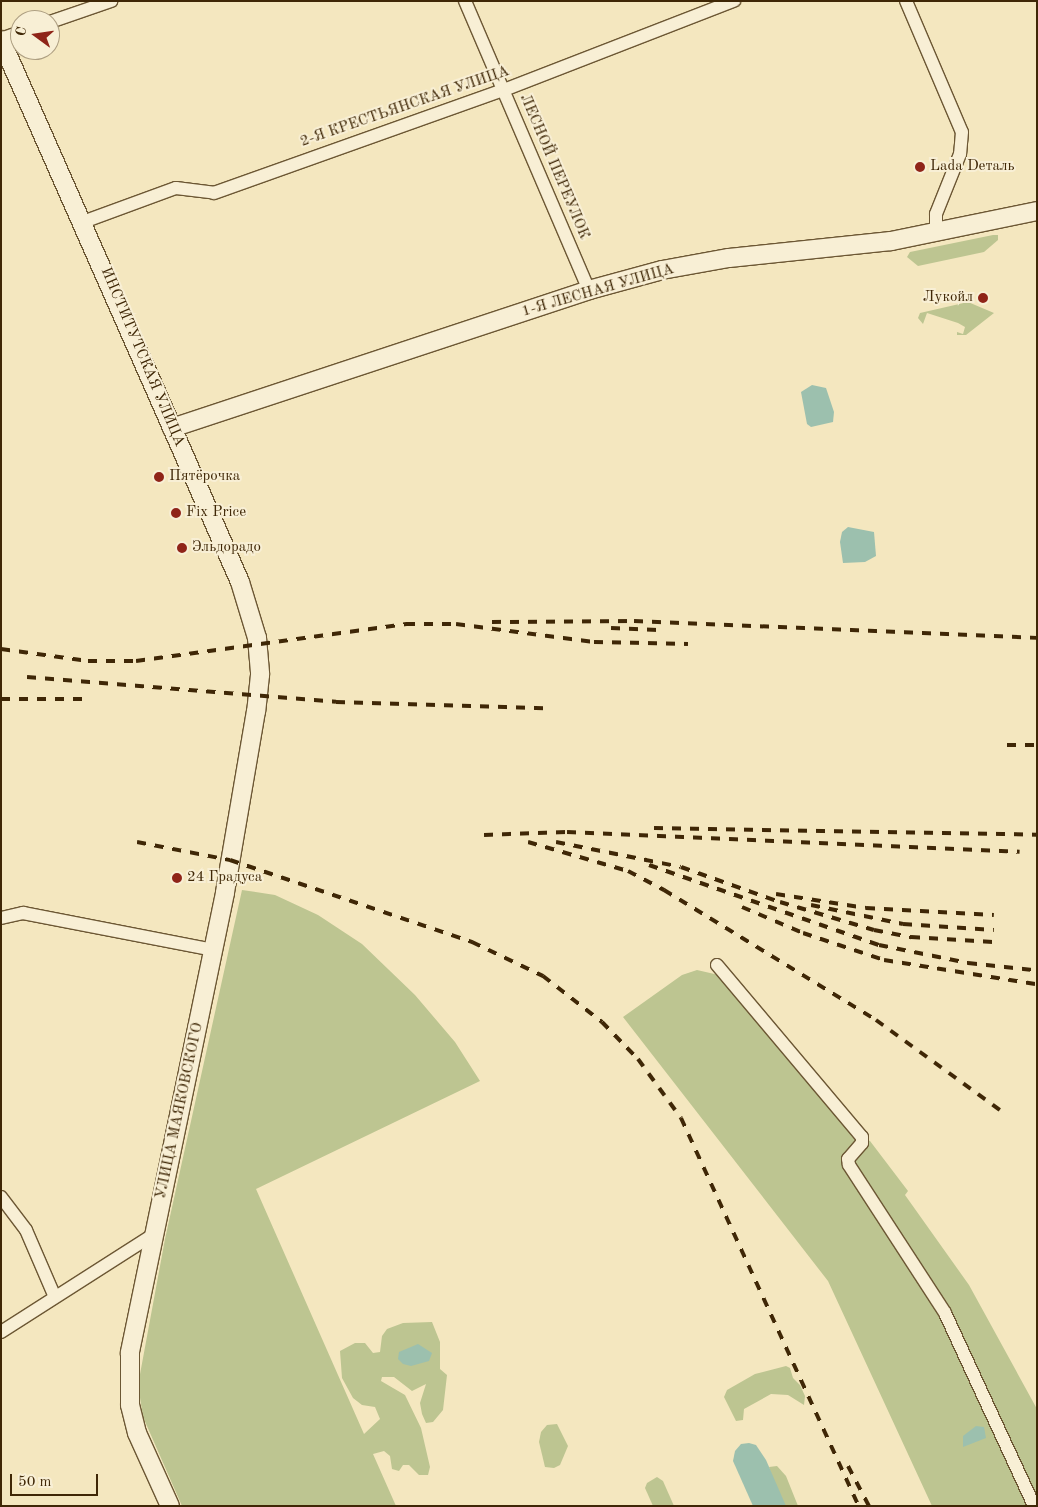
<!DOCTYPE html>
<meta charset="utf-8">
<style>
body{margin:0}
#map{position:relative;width:1038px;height:1507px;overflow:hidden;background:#f4e7bf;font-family:"Old Standard TT",serif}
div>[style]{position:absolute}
.green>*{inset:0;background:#bdc591}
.water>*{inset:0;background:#9cc0ae}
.roads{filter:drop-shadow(1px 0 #6c5734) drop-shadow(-1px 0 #6c5734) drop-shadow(0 1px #6c5734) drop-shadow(0 -1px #6c5734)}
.street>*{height:12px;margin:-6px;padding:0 6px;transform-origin:6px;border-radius:6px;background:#f8efd5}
.secondary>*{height:18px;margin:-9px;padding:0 9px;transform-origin:9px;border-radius:9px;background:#f8efd5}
.rail>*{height:4px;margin-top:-2px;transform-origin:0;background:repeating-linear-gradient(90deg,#3f2706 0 9px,transparent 0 18px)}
.dots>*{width:14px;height:14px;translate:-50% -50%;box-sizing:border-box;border:2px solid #f8efd5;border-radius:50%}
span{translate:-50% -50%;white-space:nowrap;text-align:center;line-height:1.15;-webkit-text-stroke:4px #f8efd5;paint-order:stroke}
.street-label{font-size:15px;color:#3f2706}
.poi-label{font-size:15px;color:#3f2706}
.left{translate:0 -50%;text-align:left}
.right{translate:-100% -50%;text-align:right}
.frame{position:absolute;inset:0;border:2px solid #3f2706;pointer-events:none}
.north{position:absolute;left:10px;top:10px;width:50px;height:50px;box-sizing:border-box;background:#f8efd5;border:1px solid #ae9f82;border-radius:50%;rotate:284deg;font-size:14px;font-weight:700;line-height:20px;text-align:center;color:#3f2706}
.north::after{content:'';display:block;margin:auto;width:18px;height:22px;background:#8f2418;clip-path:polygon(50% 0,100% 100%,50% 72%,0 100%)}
.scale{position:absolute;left:10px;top:1474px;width:88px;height:22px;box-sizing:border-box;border:2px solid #3f2706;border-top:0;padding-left:6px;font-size:15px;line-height:18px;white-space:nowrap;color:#3f2706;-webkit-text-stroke:4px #f8efd5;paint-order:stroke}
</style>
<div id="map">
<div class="green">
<div style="clip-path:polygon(993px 235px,998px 235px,998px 240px,984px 252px,918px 266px,907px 257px,910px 252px)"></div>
<div style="clip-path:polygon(968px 302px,994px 313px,966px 335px,957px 335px,957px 332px,963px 334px,965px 327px,958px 323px,927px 313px,923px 324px,918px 318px,920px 313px)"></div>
<div style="clip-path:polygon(242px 890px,275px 895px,318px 915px,362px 944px,415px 995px,455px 1042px,480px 1081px,256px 1189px,364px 1434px,380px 1419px,375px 1407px,362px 1405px,353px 1398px,342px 1378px,340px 1351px,355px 1343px,365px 1343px,373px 1353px,380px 1352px,382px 1336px,387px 1329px,403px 1323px,432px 1322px,440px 1342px,440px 1369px,447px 1375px,443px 1410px,433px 1422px,426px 1423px,422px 1414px,420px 1403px,426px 1384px,412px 1391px,394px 1377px,382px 1377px,381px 1381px,405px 1395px,421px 1428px,430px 1467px,428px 1475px,419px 1475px,409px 1465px,403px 1465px,399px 1471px,392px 1469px,390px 1456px,384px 1451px,373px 1454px,396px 1506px,182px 1506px,143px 1417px,138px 1385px,165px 1239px)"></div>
<div style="clip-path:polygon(697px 970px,723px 976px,852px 1135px,870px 1141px,908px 1191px,905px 1195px,969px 1285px,1037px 1409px,1037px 1506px,932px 1506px,828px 1281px,623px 1017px,682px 975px)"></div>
<div style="clip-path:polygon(786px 1366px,790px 1368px,793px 1378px,800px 1385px,805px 1396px,804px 1405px,788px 1395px,771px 1394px,744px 1409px,743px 1420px,736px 1421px,724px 1397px,727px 1390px,755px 1374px)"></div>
<div style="clip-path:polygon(557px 1424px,568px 1446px,560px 1465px,554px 1468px,545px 1467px,539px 1442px,541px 1432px,547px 1425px)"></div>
<div style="clip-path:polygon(777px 1466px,786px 1476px,798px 1506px,781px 1506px,769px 1467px)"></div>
<div style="clip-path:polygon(657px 1477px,663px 1481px,674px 1506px,653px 1506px,645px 1488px,647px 1483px)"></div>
</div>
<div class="water">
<div style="clip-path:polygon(812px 385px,826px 388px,834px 412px,833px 422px,811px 427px,807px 424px,801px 392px)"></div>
<div style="clip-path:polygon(848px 527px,874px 532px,876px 556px,865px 562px,843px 563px,840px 542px,842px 532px)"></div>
<div style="clip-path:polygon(418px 1344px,432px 1353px,429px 1361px,411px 1366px,403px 1364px,398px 1359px,399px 1352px)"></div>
<div style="clip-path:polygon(976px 1426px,984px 1427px,986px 1438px,963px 1447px,963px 1436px)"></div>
<div style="clip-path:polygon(749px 1443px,756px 1445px,766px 1460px,786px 1506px,753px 1506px,733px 1461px,735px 1451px,741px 1444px)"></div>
</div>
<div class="roads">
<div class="street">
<div style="left:465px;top:1px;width:314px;rotate:66.8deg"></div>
<div style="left:906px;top:1px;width:142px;rotate:66.9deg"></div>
<div style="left:962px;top:132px;width:22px;rotate:95deg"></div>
<div style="left:960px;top:154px;width:65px;rotate:111.8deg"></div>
<div style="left:936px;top:214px;width:17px;rotate:90deg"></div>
<div style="left:50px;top:22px;width:65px;rotate:-19deg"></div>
<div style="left:1px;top:39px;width:20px;rotate:-20deg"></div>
<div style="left:83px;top:222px;width:99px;rotate:-20.1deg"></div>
<div style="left:176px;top:188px;width:38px;rotate:7deg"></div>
<div style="left:214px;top:193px;width:308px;rotate:-19.6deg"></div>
<div style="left:504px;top:90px;width:247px;rotate:-21.2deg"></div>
<div style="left:1px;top:918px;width:23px;rotate:-13deg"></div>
<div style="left:23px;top:913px;width:195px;rotate:11deg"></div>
<div style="left:717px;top:965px;width:225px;rotate:49.9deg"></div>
<div style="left:862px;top:1137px;width:6px;rotate:90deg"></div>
<div style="left:862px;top:1143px;width:21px;rotate:131deg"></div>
<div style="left:848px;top:1159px;width:6px;rotate:81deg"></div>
<div style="left:849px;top:1165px;width:176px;rotate:57deg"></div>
<div style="left:945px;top:1313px;width:213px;rotate:65.2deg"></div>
<div style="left:1px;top:1197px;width:41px;rotate:52.9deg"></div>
<div style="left:26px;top:1230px;width:71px;rotate:66.7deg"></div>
<div style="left:1px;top:1332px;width:182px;rotate:-32.6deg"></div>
</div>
<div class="secondary">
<div style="left:1px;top:40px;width:592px;rotate:66.2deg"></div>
<div style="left:240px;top:582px;width:59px;rotate:73.1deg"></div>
<div style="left:257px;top:638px;width:37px;rotate:85deg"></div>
<div style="left:260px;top:675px;width:36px;rotate:96deg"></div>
<div style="left:256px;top:711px;width:185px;rotate:99.7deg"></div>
<div style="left:225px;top:893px;width:470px;rotate:101.7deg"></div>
<div style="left:130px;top:1353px;width:52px;rotate:90deg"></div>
<div style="left:130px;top:1405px;width:29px;rotate:76deg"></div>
<div style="left:137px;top:1433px;width:80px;rotate:65.7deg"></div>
<div style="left:172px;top:428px;width:439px;rotate:-18.3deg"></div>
<div style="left:589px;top:290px;width:76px;rotate:-15.3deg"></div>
<div style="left:662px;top:270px;width:68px;rotate:-10.2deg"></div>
<div style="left:729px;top:258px;width:163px;rotate:-6deg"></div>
<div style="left:891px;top:241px;width:149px;rotate:-11.6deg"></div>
</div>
</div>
<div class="rail">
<div style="left:492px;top:622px;width:142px;rotate:-0.4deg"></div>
<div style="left:634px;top:621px;width:403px;rotate:2.4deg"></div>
<div style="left:611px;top:628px;width:47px;rotate:2.4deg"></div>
<div style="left:1px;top:649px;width:88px;rotate:7.9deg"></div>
<div style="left:88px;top:661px;width:48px"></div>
<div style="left:136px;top:661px;width:273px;rotate:-7.8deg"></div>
<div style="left:406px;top:624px;width:50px"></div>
<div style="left:456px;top:624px;width:139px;rotate:7.4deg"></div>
<div style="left:594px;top:642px;width:94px;rotate:1.2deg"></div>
<div style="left:27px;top:677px;width:310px;rotate:4.6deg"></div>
<div style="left:336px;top:702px;width:208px;rotate:1.7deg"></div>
<div style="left:1px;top:699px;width:86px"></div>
<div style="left:1007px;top:745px;width:30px"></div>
<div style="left:654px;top:828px;width:383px;rotate:1deg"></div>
<div style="left:484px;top:835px;width:83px;rotate:-2.1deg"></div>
<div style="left:567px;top:832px;width:453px;rotate:2.5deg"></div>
<div style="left:137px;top:842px;width:95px;rotate:11deg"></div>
<div style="left:230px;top:860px;width:256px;rotate:18.7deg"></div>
<div style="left:472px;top:942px;width:79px;rotate:25.6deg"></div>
<div style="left:543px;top:976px;width:75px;rotate:37.9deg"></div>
<div style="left:602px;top:1022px;width:52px;rotate:45.8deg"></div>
<div style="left:638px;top:1059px;width:73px;rotate:53.9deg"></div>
<div style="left:681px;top:1118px;width:427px;rotate:65.4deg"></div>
<div style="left:528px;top:842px;width:104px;rotate:16.2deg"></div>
<div style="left:628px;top:871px;width:41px;rotate:27.8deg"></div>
<div style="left:664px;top:890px;width:249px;rotate:31.5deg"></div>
<div style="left:876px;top:1020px;width:158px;rotate:36deg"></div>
<div style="left:556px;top:842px;width:127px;rotate:11.3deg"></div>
<div style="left:681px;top:867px;width:105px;rotate:19.5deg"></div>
<div style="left:780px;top:902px;width:98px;rotate:16.6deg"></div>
<div style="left:874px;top:930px;width:38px;rotate:11deg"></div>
<div style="left:911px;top:937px;width:82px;rotate:3.5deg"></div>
<div style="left:649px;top:865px;width:244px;rotate:19.2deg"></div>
<div style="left:879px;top:945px;width:91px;rotate:11.4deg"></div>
<div style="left:968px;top:963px;width:65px;rotate:6.1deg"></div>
<div style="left:776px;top:894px;width:91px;rotate:8.8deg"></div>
<div style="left:866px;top:908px;width:128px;rotate:3.1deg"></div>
<div style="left:811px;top:905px;width:94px;rotate:11.7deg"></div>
<div style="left:903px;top:924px;width:91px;rotate:3.8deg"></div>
<div style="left:742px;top:907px;width:66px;rotate:23.1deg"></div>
<div style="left:803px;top:933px;width:85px;rotate:18.4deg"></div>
<div style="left:884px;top:960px;width:153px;rotate:9deg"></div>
<div style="left:848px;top:1466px;width:45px;rotate:62.3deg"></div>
</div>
<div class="dots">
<div style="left:920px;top:167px;background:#8f2418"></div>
<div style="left:983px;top:298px;background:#8f2418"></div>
<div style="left:159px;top:477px;background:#8f2418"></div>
<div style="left:176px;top:513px;background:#8f2418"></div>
<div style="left:182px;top:548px;background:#8f2418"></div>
<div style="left:177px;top:878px;background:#8f2418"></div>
</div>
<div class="street-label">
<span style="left:405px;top:107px;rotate:-19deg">2-Я КРЕСТЬЯНСКАЯ УЛИЦА</span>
<span style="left:554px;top:167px;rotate:67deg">ЛЕСНОЙ ПЕРЕУЛОК</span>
<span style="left:598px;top:291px;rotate:-16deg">1-Я ЛЕСНАЯ УЛИЦА</span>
<span style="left:142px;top:357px;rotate:67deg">ИНСТИТУТСКАЯ УЛИЦА</span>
<span style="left:180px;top:1111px;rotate:-78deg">УЛИЦА МАЯКОВСКОГО</span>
</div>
<div class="poi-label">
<span class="left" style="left:930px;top:167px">Lada Dеталь</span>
<span class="right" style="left:973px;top:298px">Лукойл</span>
<span class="left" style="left:169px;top:477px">Пятёрочка</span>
<span class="left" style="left:186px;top:513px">Fix Price</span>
<span class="left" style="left:192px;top:548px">Эльдорадо</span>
<span class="left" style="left:187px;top:878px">24 Градуса</span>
</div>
<div class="frame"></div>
<div class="north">С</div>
<div class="scale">50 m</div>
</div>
